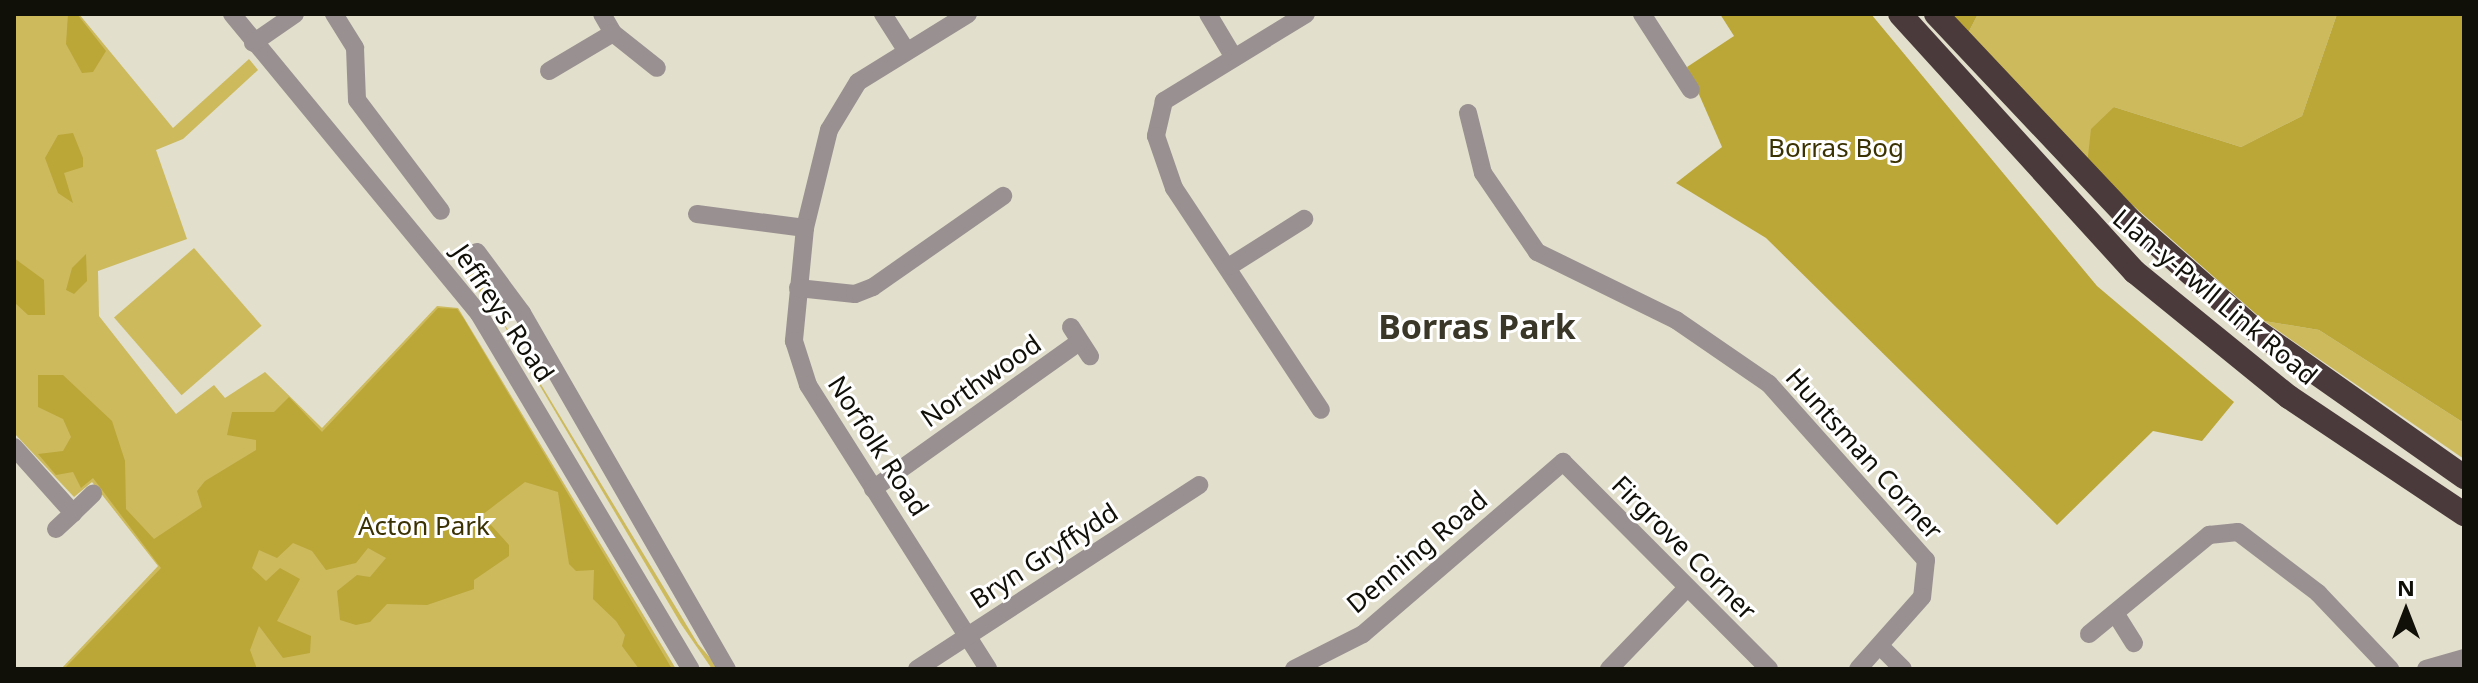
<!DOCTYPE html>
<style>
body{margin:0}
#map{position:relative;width:2478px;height:683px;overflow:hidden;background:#e2dfcc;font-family:"Noto Sans",sans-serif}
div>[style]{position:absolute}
.green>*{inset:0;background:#ccba5d;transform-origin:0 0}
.forest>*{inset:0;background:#bba638}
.minor>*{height:18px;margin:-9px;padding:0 9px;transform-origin:9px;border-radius:9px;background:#999091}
.highway>*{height:24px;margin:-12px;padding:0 12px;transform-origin:12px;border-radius:12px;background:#4b3a3c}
span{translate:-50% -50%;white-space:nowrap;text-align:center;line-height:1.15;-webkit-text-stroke:6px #fff;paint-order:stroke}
.park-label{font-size:26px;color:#3b3203}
.street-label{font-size:26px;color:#100f08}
.district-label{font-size:34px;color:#3a3728;font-weight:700}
.frame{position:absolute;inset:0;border:16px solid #100f08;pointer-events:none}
.north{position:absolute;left:2366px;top:571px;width:80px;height:80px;-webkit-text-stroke:6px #fff;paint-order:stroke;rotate:0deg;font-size:22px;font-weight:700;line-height:32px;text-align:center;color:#100f08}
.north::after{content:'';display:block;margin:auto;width:28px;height:36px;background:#100f08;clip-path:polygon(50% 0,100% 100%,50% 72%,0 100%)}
</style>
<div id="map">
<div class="green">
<div style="clip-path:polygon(14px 14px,79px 14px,173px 128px,249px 59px,258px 70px,183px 139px,156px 150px,187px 239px,98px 271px,99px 316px,176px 414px,214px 385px,225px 398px,265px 372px,322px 428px,437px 306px,458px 308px,676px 669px,61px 669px,158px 566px,92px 482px,74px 497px,14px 433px)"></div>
<div style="clip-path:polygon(1978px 14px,2337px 14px,2302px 116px,2241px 147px,2114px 107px,2087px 165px,1966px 37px)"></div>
<div style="left:194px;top:248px;width:103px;height:106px;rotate:49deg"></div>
<div style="clip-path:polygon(462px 254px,698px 644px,720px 669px,712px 669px,681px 624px,505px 327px,456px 260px)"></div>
<div style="clip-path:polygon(2264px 321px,2319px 330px,2464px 423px,2464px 459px)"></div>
</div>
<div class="forest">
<div style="clip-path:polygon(68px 14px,77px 14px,106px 51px,93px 72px,82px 73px,66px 44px)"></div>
<div style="clip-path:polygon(1720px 14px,1871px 14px,2097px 286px,2234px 402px,2202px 441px,2153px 431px,2057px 525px,1766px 238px,1676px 183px,1722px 147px,1687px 67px,1734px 36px)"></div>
<div style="clip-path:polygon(1946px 14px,1978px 14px,1966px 37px)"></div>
<div style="clip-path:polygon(2337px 14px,2464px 14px,2464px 423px,2319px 330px,2264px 321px,2087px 165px,2091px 129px,2114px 107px,2241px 147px,2302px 116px)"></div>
<div style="clip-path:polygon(73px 133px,83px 158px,83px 167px,64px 173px,73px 203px,58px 193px,45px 158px,58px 135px)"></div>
<div style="clip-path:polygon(86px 254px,87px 281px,74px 294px,66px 290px,72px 268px)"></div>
<div style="clip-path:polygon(14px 258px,44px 280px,45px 315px,28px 315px,14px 302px)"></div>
<div style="clip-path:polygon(438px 308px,457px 309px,464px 319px,672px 669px,639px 669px,622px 646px,625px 635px,616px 621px,593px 599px,594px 570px,576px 571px,569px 564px,558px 492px,525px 482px,482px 515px,509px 545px,509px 556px,474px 580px,474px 589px,427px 605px,387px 604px,370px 622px,356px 625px,340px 620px,337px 591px,357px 575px,370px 577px,386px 558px,368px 548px,356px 563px,326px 570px,312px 551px,293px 543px,277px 558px,259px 550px,252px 568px,266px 581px,280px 568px,300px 579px,277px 621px,311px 636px,310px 653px,283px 658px,259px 626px,250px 650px,257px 669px,64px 669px,161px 568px,93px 478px,81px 488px,73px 472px,56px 475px,38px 454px,63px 451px,71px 437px,63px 419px,38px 407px,38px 375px,63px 375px,112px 421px,125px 461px,126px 509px,154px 539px,202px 507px,197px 491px,205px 481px,256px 450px,256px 440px,227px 435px,232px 412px,274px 412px,289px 397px,322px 432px)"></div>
</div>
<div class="minor">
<div style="left:232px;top:14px;width:389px;rotate:50.5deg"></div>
<div style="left:479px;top:314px;width:413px;rotate:59.2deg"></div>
<div style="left:334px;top:14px;width:40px;rotate:58deg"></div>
<div style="left:355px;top:48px;width:52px;rotate:87.8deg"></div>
<div style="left:357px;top:100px;width:139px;rotate:52.9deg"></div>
<div style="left:602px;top:14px;width:22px;rotate:60deg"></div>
<div style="left:613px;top:33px;width:56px;rotate:38.5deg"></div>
<div style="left:883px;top:14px;width:43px;rotate:57.4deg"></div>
<div style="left:968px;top:14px;width:129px;rotate:148.3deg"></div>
<div style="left:858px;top:82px;width:56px;rotate:121.1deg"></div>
<div style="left:829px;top:130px;width:101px;rotate:103.8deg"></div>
<div style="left:805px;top:228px;width:114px;rotate:95.6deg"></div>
<div style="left:794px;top:341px;width:46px;rotate:72.3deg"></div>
<div style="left:808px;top:385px;width:336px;rotate:57.6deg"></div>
<div style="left:1208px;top:14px;width:49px;rotate:59.2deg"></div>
<div style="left:1306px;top:14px;width:167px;rotate:148.5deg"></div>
<div style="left:1164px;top:101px;width:36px;rotate:103deg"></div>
<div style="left:1156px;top:136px;width:55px;rotate:70.9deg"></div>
<div style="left:1174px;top:188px;width:266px;rotate:56.5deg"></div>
<div style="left:1642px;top:14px;width:90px;rotate:57.2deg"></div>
<div style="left:253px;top:43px;width:51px;rotate:-34.6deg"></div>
<div style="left:549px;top:71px;width:74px;rotate:-30.7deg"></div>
<div style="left:1468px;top:113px;width:62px;rotate:76deg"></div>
<div style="left:1483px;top:173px;width:96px;rotate:55.6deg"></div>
<div style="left:1537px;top:252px;width:155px;rotate:26.1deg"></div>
<div style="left:1676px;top:320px;width:113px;rotate:34.5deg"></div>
<div style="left:1769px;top:384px;width:236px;rotate:48.3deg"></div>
<div style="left:1926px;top:560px;width:37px;rotate:96deg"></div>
<div style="left:1922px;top:597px;width:96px;rotate:131.6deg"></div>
<div style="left:697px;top:214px;width:109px;rotate:7.4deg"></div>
<div style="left:477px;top:252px;width:76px;rotate:53.6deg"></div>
<div style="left:522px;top:313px;width:411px;rotate:60.1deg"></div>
<div style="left:1230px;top:266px;width:88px;rotate:-32.4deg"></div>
<div style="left:798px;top:288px;width:57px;rotate:6deg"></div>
<div style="left:855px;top:294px;width:19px;rotate:-21deg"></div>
<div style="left:873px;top:287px;width:159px;rotate:-35deg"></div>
<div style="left:1071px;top:327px;width:35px;rotate:57deg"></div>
<div style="left:14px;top:447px;width:89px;rotate:48.2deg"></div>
<div style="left:73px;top:513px;width:28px;rotate:-44deg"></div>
<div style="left:873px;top:489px;width:253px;rotate:-35.5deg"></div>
<div style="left:56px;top:529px;width:23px;rotate:-43deg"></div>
<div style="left:2117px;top:616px;width:32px;rotate:58deg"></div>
<div style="left:2089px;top:634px;width:156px;rotate:-39.5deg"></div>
<div style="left:2209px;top:535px;width:29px;rotate:-6deg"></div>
<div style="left:2238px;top:532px;width:101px;rotate:37.3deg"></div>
<div style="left:2318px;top:593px;width:105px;rotate:46.5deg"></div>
<div style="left:1881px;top:647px;width:31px;rotate:45deg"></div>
<div style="left:917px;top:669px;width:337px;rotate:-33.1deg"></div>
<div style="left:1294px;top:669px;width:77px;rotate:-26.9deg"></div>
<div style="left:1363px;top:634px;width:264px;rotate:-40.7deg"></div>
<div style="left:1563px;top:462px;width:292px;rotate:45.1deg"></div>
<div style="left:1609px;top:669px;width:110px;rotate:-46.1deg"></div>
<div style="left:2426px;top:669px;width:40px;rotate:-16deg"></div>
</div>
<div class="highway">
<div style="left:1900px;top:14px;width:349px;rotate:47.7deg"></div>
<div style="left:2135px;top:272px;width:198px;rotate:39.1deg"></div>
<div style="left:2289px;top:397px;width:211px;rotate:33.8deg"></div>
<div style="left:1936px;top:14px;width:286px;rotate:46.7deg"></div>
<div style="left:2132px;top:222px;width:164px;rotate:41.3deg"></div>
<div style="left:2255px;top:330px;width:256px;rotate:35.1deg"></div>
</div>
<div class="park-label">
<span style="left:1836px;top:148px">Borras Bog</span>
<span style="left:424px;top:526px">Acton Park</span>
</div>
<div class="street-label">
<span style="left:2215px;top:297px;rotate:40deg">Llan-y-Pwll Link Road</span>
<span style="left:503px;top:313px;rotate:56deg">Jeffreys Road</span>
<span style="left:981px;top:381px;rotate:-35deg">Northwood</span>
<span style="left:878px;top:446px;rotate:57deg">Norfolk Road</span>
<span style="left:1864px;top:454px;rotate:48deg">Huntsman Corner</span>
<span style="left:1684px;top:548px;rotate:45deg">Firgrove Corner</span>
<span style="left:1417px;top:552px;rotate:-40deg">Denning Road</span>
<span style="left:1044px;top:556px;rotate:-33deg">Bryn Gryffydd</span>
</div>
<div class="district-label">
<span style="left:1477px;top:327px">Borras Park</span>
</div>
<div class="frame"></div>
<div class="north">N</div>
</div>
